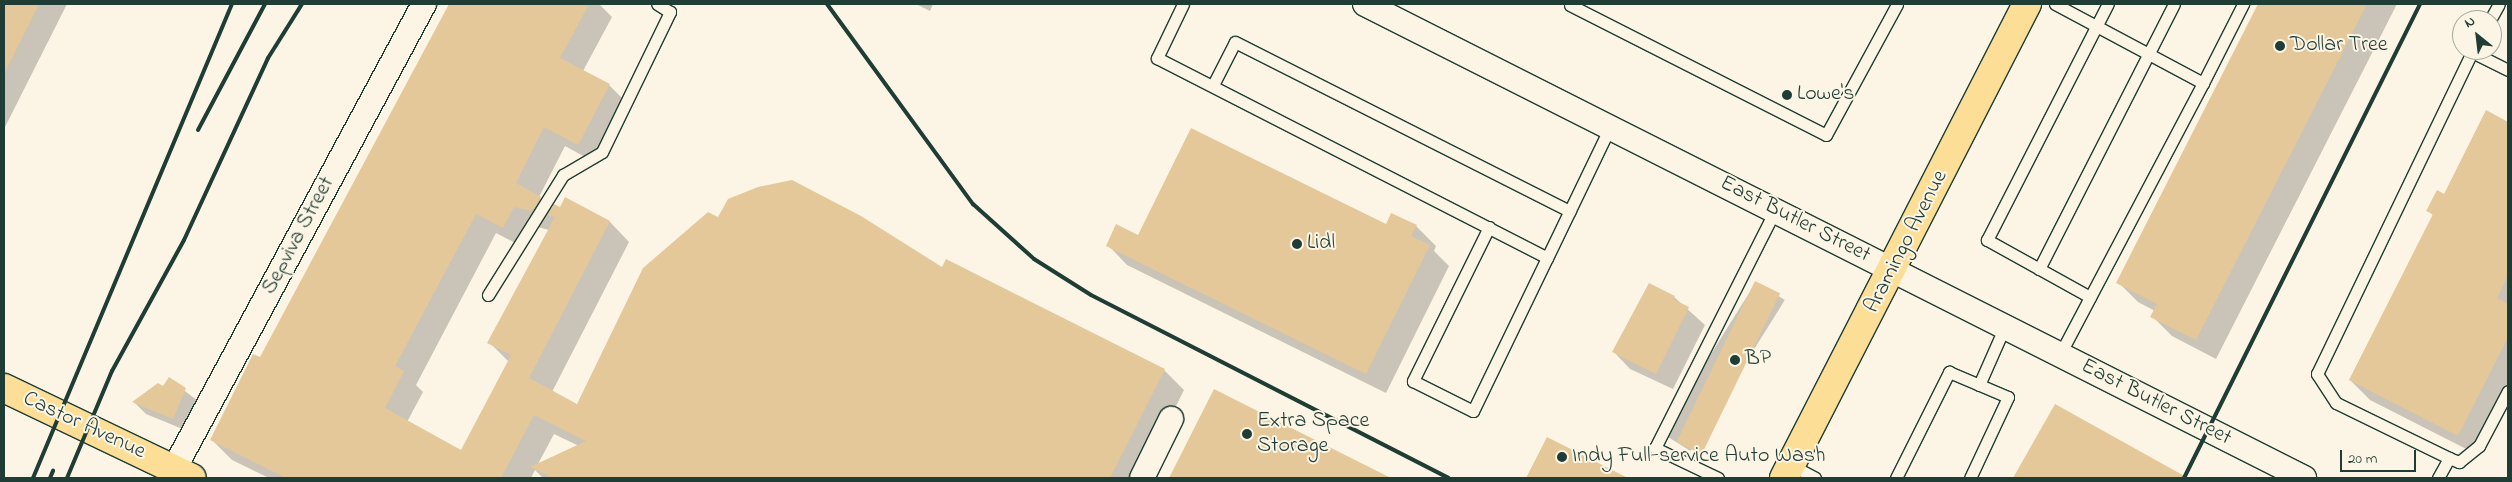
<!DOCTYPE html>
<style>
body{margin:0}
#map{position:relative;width:2512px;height:482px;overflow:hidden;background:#fcf5e5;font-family:"Indie Flower",sans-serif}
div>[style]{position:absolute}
.shadow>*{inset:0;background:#0003;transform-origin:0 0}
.building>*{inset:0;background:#e5c899;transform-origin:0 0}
.roads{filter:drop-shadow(1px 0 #1f3d34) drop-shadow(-1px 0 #1f3d34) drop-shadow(0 1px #1f3d34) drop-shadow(0 -1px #1f3d34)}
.lane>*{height:11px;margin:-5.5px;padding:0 5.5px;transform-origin:5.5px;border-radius:5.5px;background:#fcf5e5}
.street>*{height:24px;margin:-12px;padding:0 12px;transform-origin:12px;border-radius:12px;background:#fcf5e5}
.primary>*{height:28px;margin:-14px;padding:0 14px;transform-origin:14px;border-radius:14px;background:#fcde96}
.rail>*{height:4px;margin:-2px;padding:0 2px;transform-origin:2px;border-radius:2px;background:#1f3d34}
.dots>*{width:14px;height:14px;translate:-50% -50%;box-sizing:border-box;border:2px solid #fcf5e5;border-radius:50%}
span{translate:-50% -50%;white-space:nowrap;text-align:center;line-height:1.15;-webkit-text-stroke:4px #fcf5e5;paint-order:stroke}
.poi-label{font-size:22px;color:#1f3d34}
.left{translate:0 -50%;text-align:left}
.street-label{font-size:22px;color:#1f3d34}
.frame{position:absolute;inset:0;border:5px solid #1f3d34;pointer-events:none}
.north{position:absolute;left:2452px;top:10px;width:50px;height:50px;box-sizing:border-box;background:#fcf5e5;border:1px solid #a4ab9e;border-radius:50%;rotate:331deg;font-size:14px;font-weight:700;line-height:20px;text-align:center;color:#1f3d34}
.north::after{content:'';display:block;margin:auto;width:18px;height:22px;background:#1f3d34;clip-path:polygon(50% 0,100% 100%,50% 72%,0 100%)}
.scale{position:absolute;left:2340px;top:450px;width:76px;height:22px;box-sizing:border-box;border:2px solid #1f3d34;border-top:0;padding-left:6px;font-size:15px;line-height:18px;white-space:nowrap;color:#1f3d34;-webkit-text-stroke:4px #fcf5e5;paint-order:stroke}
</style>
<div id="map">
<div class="shadow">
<div style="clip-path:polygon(4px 4px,67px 4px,4px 129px)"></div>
<div style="clip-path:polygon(evenodd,450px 4px,599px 4px,612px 17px,583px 71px,609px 85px,629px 105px,598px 164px,565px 146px,539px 197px,552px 210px,560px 209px,566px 199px,610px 222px,629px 242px,552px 392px,577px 405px,719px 219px,943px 269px,1164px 370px,1184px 390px,1140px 478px,543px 478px,535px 470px,531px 478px,269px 478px,232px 460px,212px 440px,260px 359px,450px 4px,534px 226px,549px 230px,489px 342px,509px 362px,461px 451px,407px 422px,423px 392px,416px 385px,496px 233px,523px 247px,534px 226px,450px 4px,554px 434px,579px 446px,538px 464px,554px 434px)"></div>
<div style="clip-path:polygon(916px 4px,933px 4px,930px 11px)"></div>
<div style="clip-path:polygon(2260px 4px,2397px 4px,2216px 359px,2172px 336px,2152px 316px,2155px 311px,2138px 302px,2118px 282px)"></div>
<div style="clip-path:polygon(2487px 112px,2508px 123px,2508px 395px,2478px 455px,2370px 400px,2350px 380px,2434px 216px,2428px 211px,2444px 196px)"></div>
<div style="clip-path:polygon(1386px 225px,1416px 226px,1436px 246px,1434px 251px,1449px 266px,1386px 393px,1127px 265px,1108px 245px,1138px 236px)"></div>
<div style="left:1756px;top:282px;width:34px;height:178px;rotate:32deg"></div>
<div style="clip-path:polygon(1649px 284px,1674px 297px,1705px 325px,1673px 389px,1630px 369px,1614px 352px)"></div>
<div style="clip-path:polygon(169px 379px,198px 401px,185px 430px,146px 414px,134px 402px,164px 388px)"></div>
<div style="clip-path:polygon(1215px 391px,1388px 478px,1170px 478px)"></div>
<div style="clip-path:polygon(2056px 405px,2164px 466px,2176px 478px,2015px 478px)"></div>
<div style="clip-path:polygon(1547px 438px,1625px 478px,1527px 478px)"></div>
</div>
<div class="building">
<div style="clip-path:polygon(4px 4px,39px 4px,4px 74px)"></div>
<div style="clip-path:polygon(449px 4px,589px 4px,560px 58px,610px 84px,578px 145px,544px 127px,516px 183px,541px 197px,532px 211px,514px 207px,503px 228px,476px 214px,395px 366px,404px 371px,385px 408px,461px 450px,511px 355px,487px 343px,555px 217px,547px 215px,554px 204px,560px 207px,565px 197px,610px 221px,529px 378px,577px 404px,643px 268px,708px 212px,718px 217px,728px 199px,758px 187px,792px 180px,861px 216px,942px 267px,946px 259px,1165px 369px,1110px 478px,553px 478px,530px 467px,586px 441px,534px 415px,501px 478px,286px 478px,210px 440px,253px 354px,260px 357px)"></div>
<div style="clip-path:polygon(2258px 4px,2367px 4px,2196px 340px,2150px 317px,2157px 304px,2116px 283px)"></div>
<div style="clip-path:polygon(2486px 110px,2508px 122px,2508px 275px,2497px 298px,2508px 304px,2508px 337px,2458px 436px,2349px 380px,2433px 214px,2426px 211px,2437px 190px,2444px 194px)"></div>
<div style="clip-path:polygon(1191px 128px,1386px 224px,1391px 213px,1417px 225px,1411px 236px,1430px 245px,1366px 374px,1106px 246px,1116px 224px,1138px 235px)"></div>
<div style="left:1755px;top:281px;width:28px;height:179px;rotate:26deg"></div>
<div style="clip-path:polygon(1649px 283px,1675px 296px,1673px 299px,1689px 307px,1656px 374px,1612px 352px)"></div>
<div style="clip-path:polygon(169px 377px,186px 388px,173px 419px,132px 402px,158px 383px,163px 386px)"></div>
<div style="clip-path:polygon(1214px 389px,1391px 478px,1169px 478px)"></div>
<div style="clip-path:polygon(2055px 404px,2188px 478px,2013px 478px)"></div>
<div style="clip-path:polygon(1547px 437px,1628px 478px,1526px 478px)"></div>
</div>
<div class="roads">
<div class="lane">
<div style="left:1183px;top:4px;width:60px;rotate:115.7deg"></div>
<div style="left:1157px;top:58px;width:438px;rotate:27.1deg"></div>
<div style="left:1547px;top:258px;width:145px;rotate:-64.3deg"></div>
<div style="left:2055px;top:4px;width:168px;rotate:28.1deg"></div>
<div style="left:2203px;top:83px;width:306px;rotate:117.8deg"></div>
<div style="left:1570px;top:5px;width:287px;rotate:26.9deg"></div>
<div style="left:1826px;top:135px;width:149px;rotate:-61.5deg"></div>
<div style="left:2490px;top:20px;width:18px;rotate:-61deg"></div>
<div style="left:2474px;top:50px;width:3px;rotate:135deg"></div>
<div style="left:2472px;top:52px;width:40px;rotate:26.6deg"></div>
<div style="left:2203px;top:83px;width:89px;rotate:-63.1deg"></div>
<div style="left:1213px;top:85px;width:48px;rotate:-62.9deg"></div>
<div style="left:1235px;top:42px;width:375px;rotate:26.8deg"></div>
<div style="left:1489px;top:227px;width:172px;rotate:116.3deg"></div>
<div style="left:1413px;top:381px;width:67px;rotate:26.6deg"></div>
<div style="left:1473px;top:411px;width:170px;rotate:-64.2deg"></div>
<div style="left:2039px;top:269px;width:297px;rotate:-63deg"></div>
<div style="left:488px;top:295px;width:142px;rotate:-58deg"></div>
<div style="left:563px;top:175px;width:45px;rotate:-30.5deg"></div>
<div style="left:602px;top:152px;width:156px;rotate:-64.1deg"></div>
<div style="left:670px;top:12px;width:15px;rotate:-148deg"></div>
<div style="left:2090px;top:297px;width:118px;rotate:-151deg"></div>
<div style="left:1987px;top:240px;width:265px;rotate:-62.9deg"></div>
<div style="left:1979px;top:385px;width:64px;rotate:-66.2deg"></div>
<div style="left:2449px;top:458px;width:11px;rotate:22deg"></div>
<div style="left:2459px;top:462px;width:26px;rotate:-39deg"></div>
<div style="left:2479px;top:446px;width:62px;rotate:-62.2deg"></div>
<div style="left:1791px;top:465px;width:27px;rotate:28deg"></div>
<div style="left:1718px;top:478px;width:70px;rotate:-154.5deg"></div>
<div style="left:1655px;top:448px;width:267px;rotate:-63.2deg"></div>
<div style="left:1896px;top:478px;width:119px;rotate:-63.4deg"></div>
<div style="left:1949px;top:372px;width:64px;rotate:23deg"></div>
<div style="left:2008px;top:397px;width:89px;rotate:115.1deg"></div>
<div style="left:2438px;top:478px;width:23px;rotate:-61deg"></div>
<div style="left:2449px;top:458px;width:126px;rotate:-154deg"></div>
<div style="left:2336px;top:403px;width:35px;rotate:-123deg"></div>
<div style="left:2317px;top:374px;width:357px;rotate:-64.3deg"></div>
</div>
<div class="street">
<div style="left:1365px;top:4px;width:1052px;rotate:26.78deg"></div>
<div style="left:174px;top:469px;width:528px;rotate:-61.74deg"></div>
<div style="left:1142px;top:478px;width:66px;rotate:-63.8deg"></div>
</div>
<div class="primary">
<div style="left:4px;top:388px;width:208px;rotate:25.6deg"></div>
<div style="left:1784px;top:478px;width:533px;rotate:-62.86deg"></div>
</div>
</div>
<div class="rail">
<div style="left:827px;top:4px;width:248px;rotate:53.9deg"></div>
<div style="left:973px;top:204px;width:82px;rotate:42deg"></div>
<div style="left:1034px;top:259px;width:67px;rotate:32.3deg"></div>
<div style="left:1091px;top:295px;width:402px;rotate:27.1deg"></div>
<div style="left:198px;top:130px;width:143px;rotate:-62deg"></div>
<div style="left:33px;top:478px;width:514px;rotate:-67.23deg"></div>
<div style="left:50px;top:478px;width:8px;rotate:-67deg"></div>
<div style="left:67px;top:478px;width:116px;rotate:-67.2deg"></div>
<div style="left:112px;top:371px;width:149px;rotate:-61.2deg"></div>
<div style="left:184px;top:240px;width:200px;rotate:-65.2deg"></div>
<div style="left:268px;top:58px;width:64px;rotate:-57.8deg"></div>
<div style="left:2184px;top:478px;width:530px;rotate:-63.53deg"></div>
</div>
<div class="dots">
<div style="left:2280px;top:46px;background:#1f3d34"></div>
<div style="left:1787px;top:95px;background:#1f3d34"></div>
<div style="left:1297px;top:244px;background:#1f3d34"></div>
<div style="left:1735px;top:360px;background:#1f3d34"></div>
<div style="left:1247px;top:434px;background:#1f3d34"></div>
<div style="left:1562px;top:457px;background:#1f3d34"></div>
</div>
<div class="poi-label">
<span class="left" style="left:2290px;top:46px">Dollar Tree</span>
<span class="left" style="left:1797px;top:95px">Lowe's</span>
<span class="left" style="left:1307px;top:244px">Lidl</span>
<span class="left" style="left:1745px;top:360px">BP</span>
<span class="left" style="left:1257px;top:434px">Extra Space<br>Storage</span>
<span class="left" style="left:1572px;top:457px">Indy Full-service Auto Wash</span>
</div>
<div class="street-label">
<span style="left:1795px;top:220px;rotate:27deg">East Butler Street</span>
<span style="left:299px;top:236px;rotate:-62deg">Sepviva Street</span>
<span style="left:1907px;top:242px;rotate:-63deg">Aramingo Avenue</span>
<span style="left:2156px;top:403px;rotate:27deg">East Butler Street</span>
<span style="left:84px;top:426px;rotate:25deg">Castor Avenue</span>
</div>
<div class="frame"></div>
<div class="north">N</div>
<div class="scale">20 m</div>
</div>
